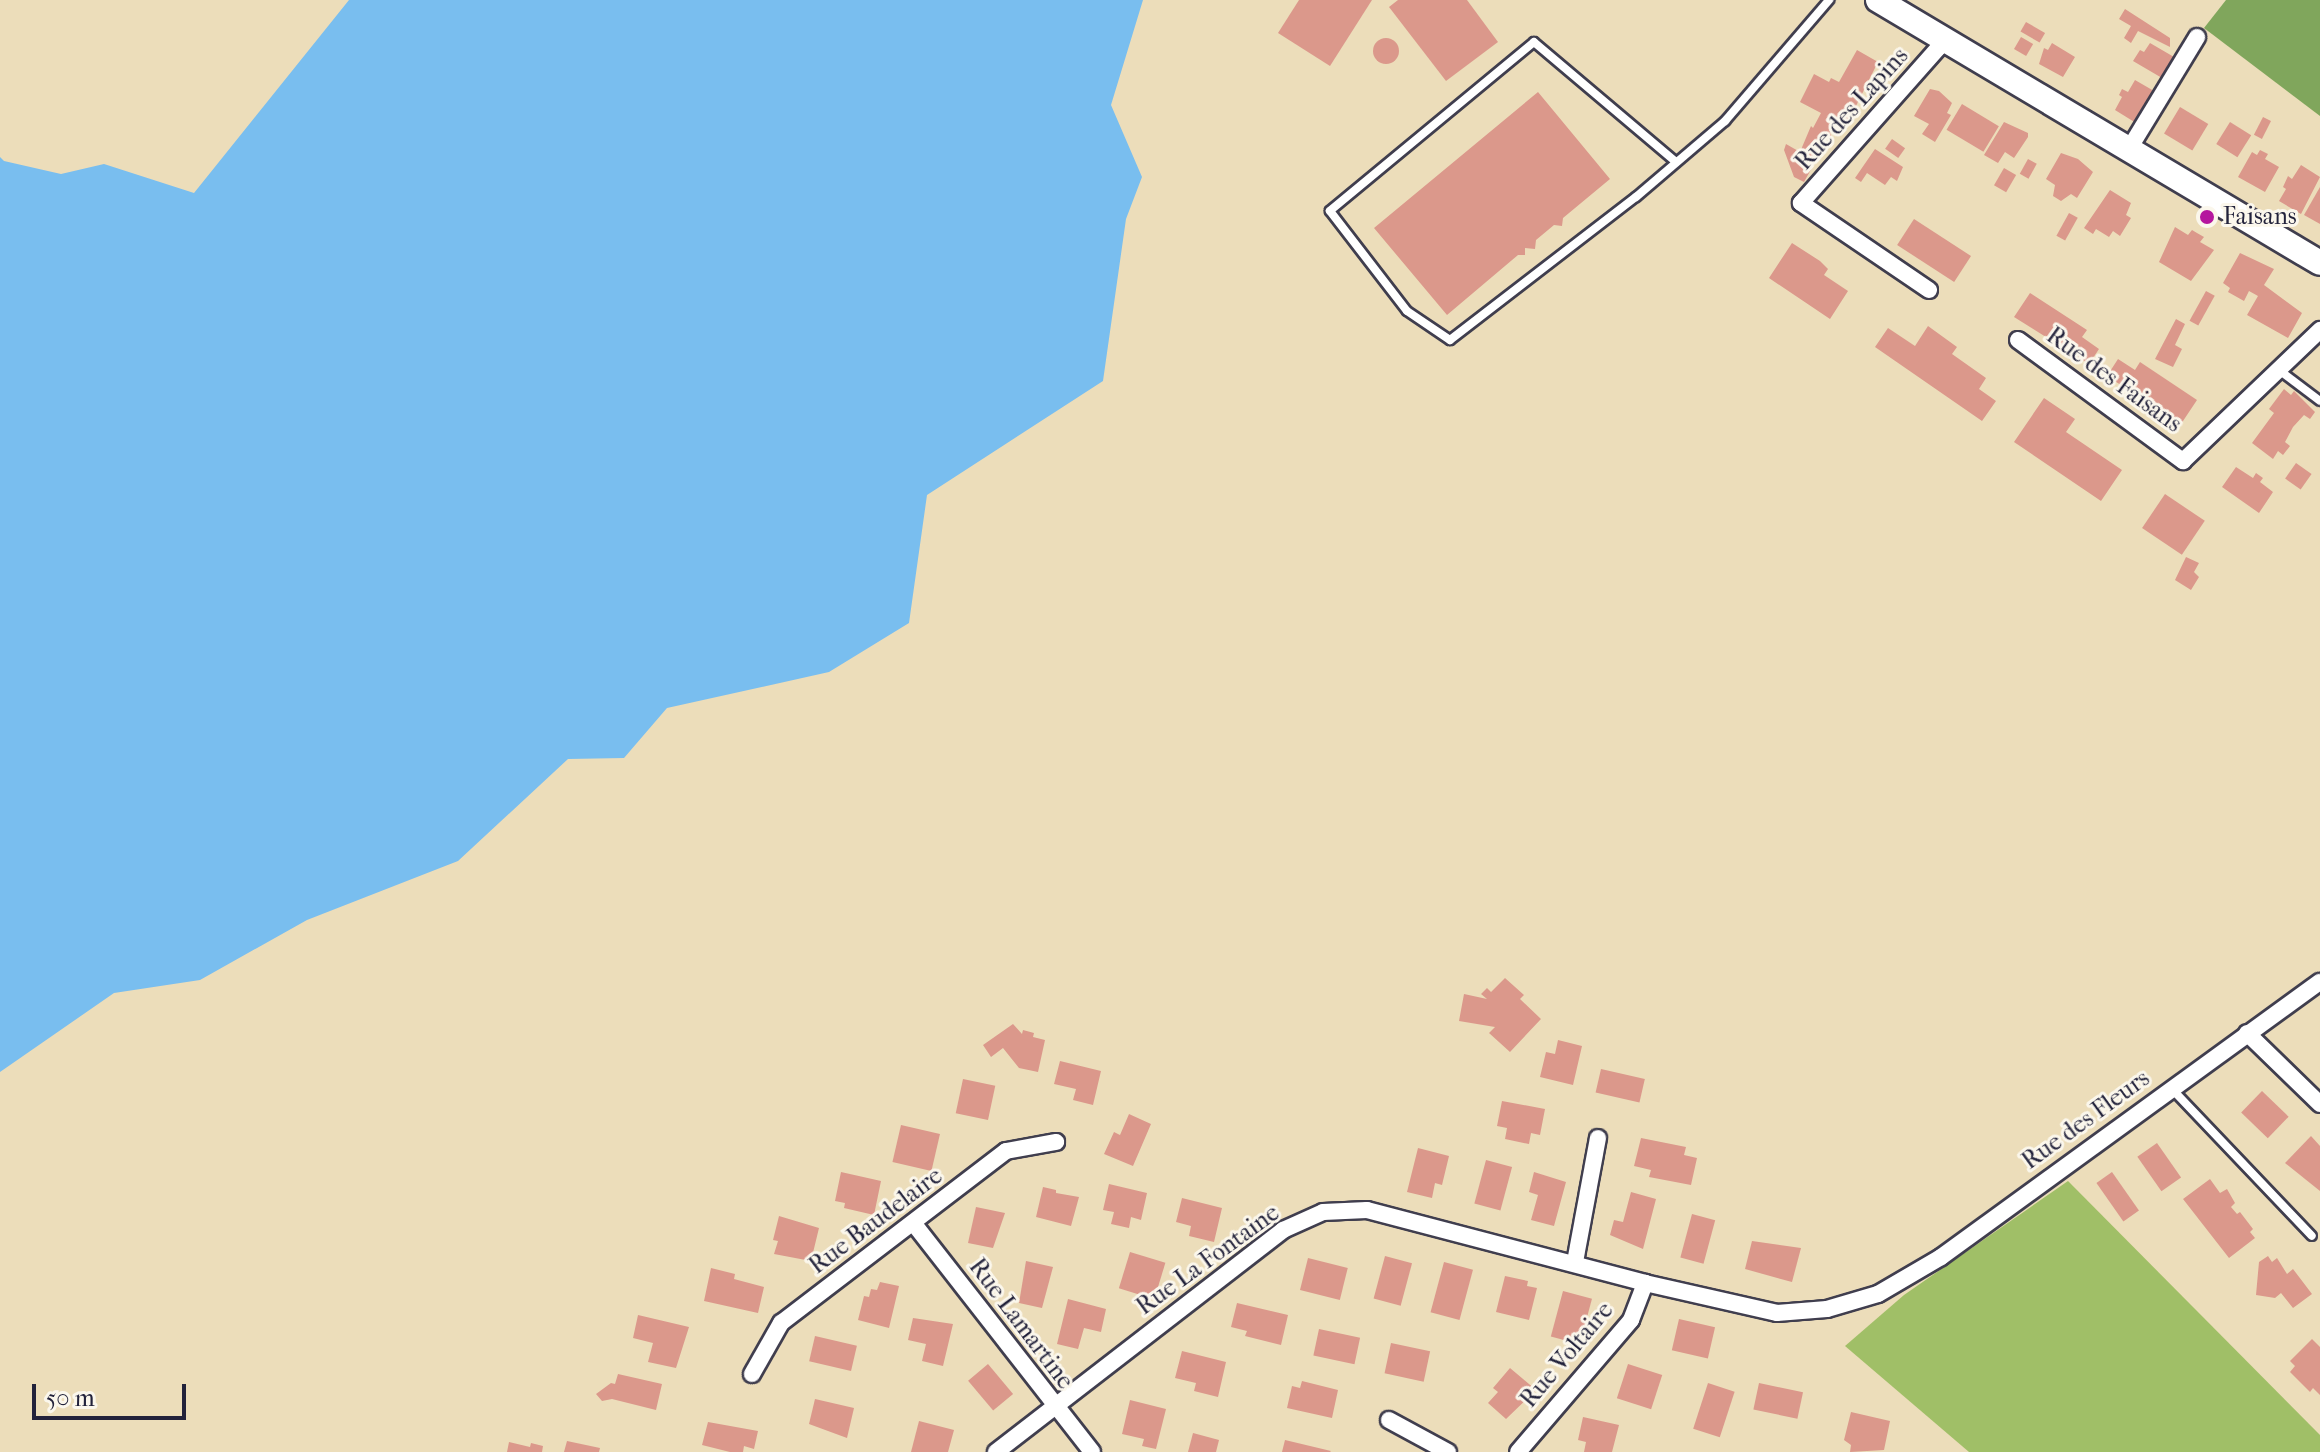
<!DOCTYPE html>
<style>
body{margin:0}
#map{position:relative;width:2320px;height:1452px;overflow:hidden;background:#ecddba;font-family:"IM FELL French Canon",serif}
div>[style]{position:absolute}
.green>*{inset:0;background:#a0bf67}
.forest>*{inset:0;background:#80a65c}
.water>*{inset:0;background:#79beef}
.building>*{inset:0;background:#db988b;transform-origin:0 0}
.round{border-radius:50%}
.roads{filter:drop-shadow(2px 0 #403e4e) drop-shadow(-2px 0 #403e4e) drop-shadow(0 2px #403e4e) drop-shadow(0 -2px #403e4e)}
.lane>*{height:8px;margin:-4px;padding:0 4px;transform-origin:4px;border-radius:4px;background:#fff}
.street>*{height:16px;margin:-8px;padding:0 8px;transform-origin:8px;border-radius:8px;background:#fff}
.secondary>*{height:24px;margin:-12px;padding:0 12px;transform-origin:12px;border-radius:12px;background:#fff}
.dots>*{width:22px;height:22px;translate:-50% -50%;box-sizing:border-box;border:4px solid #fbf7ec;border-radius:50%}
span{translate:-50% -50%;white-space:nowrap;text-align:center;line-height:1.15;-webkit-text-stroke:6px #fbf7ec;paint-order:stroke}
.street-label{font-size:24px;color:#22223b}
.poi-label{font-size:24px;color:#22223b}
.left{translate:0 -50%;text-align:left}
.scale{position:absolute;left:32px;top:1384px;width:154px;height:36px;box-sizing:border-box;border:4px solid #22223b;border-top:0;padding-left:10px;font-size:24px;line-height:28px;white-space:nowrap;color:#22223b;-webkit-text-stroke:6px #fbf7ec;paint-order:stroke}
</style>
<div id="map">
<div class="green">
<div style="clip-path:polygon(2068px 1181px,2320px 1435px,2320px 1452px,1969px 1452px,1845px 1346px,1904px 1295px)"></div>
</div>
<div class="forest">
<div style="clip-path:polygon(2226px 0,2320px 0,2320px 116px,2204px 28px)"></div>
</div>
<div class="water">
<div style="clip-path:polygon(349px 0,1143px 0,1111px 105px,1142px 177px,1126px 219px,1103px 381px,927px 495px,909px 623px,829px 672px,667px 708px,624px 758px,568px 759px,458px 861px,307px 920px,200px 980px,114px 993px,0 1072px,0 157px,4px 161px,61px 174px,104px 164px,194px 193px)"></div>
</div>
<div class="building">
<div style="clip-path:polygon(1299px 0,1372px 0,1330px 66px,1278px 33px)"></div>
<div style="clip-path:polygon(1398px 0,1467px 0,1498px 42px,1446px 81px,1389px 7px)"></div>
<div style="clip-path:polygon(2125px 9px,2170px 38px,2170px 47px,2138px 31px,2131px 43px,2124px 38px,2131px 26px,2119px 19px)"></div>
<div style="left:2026px;top:22px;width:22px;height:11px;rotate:30deg"></div>
<div style="left:2021px;top:37px;width:14px;height:14px;rotate:30deg"></div>
<div class="round" style="left:1373px;top:38px;width:26px;height:26px"></div>
<div style="clip-path:polygon(2052px 43px,2075px 57px,2063px 77px,2039px 64px,2044px 48px,2048px 50px)"></div>
<div style="clip-path:polygon(2150px 43px,2174px 57px,2162px 78px,2133px 61px,2140px 50px,2144px 52px)"></div>
<div style="clip-path:polygon(1857px 50px,1878px 62px,1846px 126px,1833px 120px,1829px 129px,1832px 138px,1823px 140px,1820px 146px,1823px 148px,1804px 182px,1794px 177px,1784px 150px,1786px 144px,1800px 152px,1811px 126px,1813px 128px,1821px 113px,1800px 102px,1814px 74px,1829px 82px,1831px 78px,1839px 82px)"></div>
<div style="clip-path:polygon(2135px 80px,2154px 91px,2136px 123px,2115px 110px,2122px 97px,2119px 95px,2122px 89px,2128px 92px)"></div>
<div style="clip-path:polygon(1930px 89px,1939px 91px,1952px 103px,1947px 113px,1951px 115px,1935px 142px,1922px 134px,1929px 124px,1914px 116px)"></div>
<div style="clip-path:polygon(1538px 92px,1610px 179px,1563px 218px,1562px 226px,1554px 225px,1536px 240px,1535px 249px,1525px 248px,1525px 255px,1518px 255px,1447px 315px,1374px 228px)"></div>
<div style="left:1962px;top:104px;width:43px;height:30px;rotate:31deg"></div>
<div style="left:2180px;top:107px;width:33px;height:31px;rotate:31deg"></div>
<div style="left:2263px;top:117px;width:9px;height:20px;rotate:27deg"></div>
<div style="clip-path:polygon(2004px 122px,2028px 133px,2028px 137px,2014px 158px,2005px 152px,1998px 163px,1984px 155px)"></div>
<div style="left:2230px;top:122px;width:25px;height:26px;rotate:32deg"></div>
<div style="left:1892px;top:139px;width:16px;height:12px;rotate:35deg"></div>
<div style="clip-path:polygon(1875px 149px,1903px 167px,1897px 181px,1891px 177px,1885px 185px,1867px 173px,1861px 182px,1855px 178px)"></div>
<div style="clip-path:polygon(2260px 150px,2268px 154px,2265px 159px,2279px 167px,2265px 192px,2238px 177px,2252px 152px,2257px 155px)"></div>
<div style="clip-path:polygon(2061px 153px,2078px 159px,2093px 172px,2077px 198px,2071px 194px,2061px 201px,2053px 196px,2055px 185px,2046px 179px)"></div>
<div style="left:2028px;top:159px;width:10px;height:17px;rotate:29deg"></div>
<div style="clip-path:polygon(2301px 165px,2320px 177px,2301px 214px,2279px 201px,2286px 189px,2283px 187px,2288px 176px,2292px 179px)"></div>
<div style="left:2004px;top:168px;width:14px;height:20px;rotate:30deg"></div>
<div style="clip-path:polygon(2320px 187px,2320px 224px,2304px 215px)"></div>
<div style="clip-path:polygon(2110px 190px,2131px 203px,2126px 215px,2131px 218px,2120px 236px,2113px 231px,2109px 237px,2096px 229px,2093px 234px,2084px 228px)"></div>
<div style="left:2069px;top:213px;width:10px;height:26px;rotate:29deg"></div>
<div style="left:1914px;top:219px;width:68px;height:31px;rotate:33deg"></div>
<div style="clip-path:polygon(2175px 227px,2188px 235px,2192px 230px,2197px 233px,2204px 237px,2200px 242px,2214px 250px,2191px 281px,2159px 262px)"></div>
<div style="clip-path:polygon(1792px 243px,1820px 261px,1828px 269px,1824px 275px,1848px 291px,1830px 319px,1769px 278px)"></div>
<div style="clip-path:polygon(2240px 253px,2274px 269px,2264px 285px,2302px 313px,2288px 338px,2247px 315px,2258px 296px,2249px 291px,2244px 301px,2228px 292px,2230px 288px,2223px 283px)"></div>
<div style="left:2206px;top:291px;width:10px;height:34px;rotate:29deg"></div>
<div style="clip-path:polygon(2030px 293px,2087px 330px,2082px 337px,2099px 349px,2089px 364px,2014px 317px)"></div>
<div style="clip-path:polygon(2176px 319px,2185px 324px,2175px 345px,2182px 349px,2173px 367px,2155px 359px)"></div>
<div style="clip-path:polygon(1928px 326px,1957px 347px,1952px 354px,1986px 378px,1979px 389px,1996px 401px,1982px 421px,1875px 347px,1888px 328px,1915px 346px)"></div>
<div style="clip-path:polygon(2118px 359px,2135px 370px,2140px 362px,2197px 400px,2181px 424px,2107px 376px)"></div>
<div style="clip-path:polygon(2284px 389px,2291px 395px,2294px 391px,2315px 412px,2310px 419px,2304px 415px,2293px 427px,2285px 442px,2290px 446px,2283px 455px,2278px 451px,2273px 459px,2252px 443px,2274px 413px,2269px 409px)"></div>
<div style="clip-path:polygon(2044px 398px,2075px 419px,2066px 432px,2122px 470px,2101px 501px,2014px 442px)"></div>
<div style="left:2296px;top:463px;width:19px;height:19px;rotate:35deg"></div>
<div style="clip-path:polygon(2236px 467px,2253px 478px,2256px 473px,2263px 478px,2260px 482px,2273px 492px,2259px 513px,2222px 487px)"></div>
<div style="left:2165px;top:494px;width:48px;height:41px;rotate:34deg"></div>
<div style="clip-path:polygon(2186px 557px,2199px 563px,2194px 572px,2199px 577px,2191px 590px,2175px 580px)"></div>
<div style="clip-path:polygon(1505px 978px,1524px 995px,1520px 999px,1541px 1019px,1510px 1052px,1489px 1033px,1495px 1027px,1459px 1021px,1464px 994px,1487px 999px,1481px 994px,1487px 988px,1491px 992px)"></div>
<div style="clip-path:polygon(1013px 1024px,1022px 1034px,1023px 1030px,1034px 1033px,1033px 1037px,1045px 1040px,1038px 1072px,1019px 1068px,1003px 1048px,991px 1057px,983px 1045px)"></div>
<div style="clip-path:polygon(1558px 1040px,1582px 1046px,1573px 1085px,1540px 1077px,1546px 1052px,1555px 1054px)"></div>
<div style="clip-path:polygon(1060px 1061px,1101px 1071px,1093px 1105px,1073px 1100px,1076px 1089px,1054px 1084px)"></div>
<div style="left:1601px;top:1069px;width:45px;height:24px;rotate:13deg"></div>
<div style="left:963px;top:1079px;width:33px;height:35px;rotate:12deg"></div>
<div style="left:2262px;top:1091px;width:37px;height:30px;rotate:44deg"></div>
<div style="clip-path:polygon(1502px 1101px,1545px 1109px,1540px 1135px,1531px 1133px,1529px 1144px,1505px 1139px,1507px 1128px,1497px 1126px)"></div>
<div style="clip-path:polygon(1129px 1114px,1151px 1124px,1133px 1166px,1104px 1154px,1114px 1132px,1120px 1135px)"></div>
<div style="left:901px;top:1125px;width:40px;height:38px;rotate:13deg"></div>
<div style="clip-path:polygon(2311px 1136px,2320px 1146px,2320px 1191px,2285px 1163px)"></div>
<div style="clip-path:polygon(1641px 1138px,1686px 1147px,1684px 1155px,1697px 1158px,1691px 1185px,1649px 1177px,1651px 1170px,1634px 1166px)"></div>
<div style="left:2157px;top:1143px;width:42px;height:24px;rotate:55deg"></div>
<div style="clip-path:polygon(1418px 1148px,1449px 1156px,1442px 1185px,1435px 1183px,1432px 1198px,1407px 1192px)"></div>
<div style="left:1486px;top:1160px;width:27px;height:45px;rotate:15deg"></div>
<div style="clip-path:polygon(841px 1172px,881px 1181px,874px 1215px,844px 1208px,845px 1203px,835px 1201px)"></div>
<div style="clip-path:polygon(1534px 1172px,1566px 1182px,1554px 1226px,1531px 1220px,1538px 1195px,1529px 1192px)"></div>
<div style="left:2112px;top:1172px;width:47px;height:19px;rotate:55deg"></div>
<div style="clip-path:polygon(2210px 1179px,2220px 1193px,2227px 1189px,2235px 1203px,2231px 1207px,2237px 1214px,2240px 1212px,2253px 1229px,2250px 1232px,2255px 1238px,2229px 1258px,2183px 1199px)"></div>
<div style="clip-path:polygon(1109px 1184px,1147px 1193px,1141px 1220px,1131px 1217px,1129px 1228px,1111px 1224px,1114px 1212px,1103px 1210px)"></div>
<div style="clip-path:polygon(1043px 1187px,1056px 1190px,1056px 1193px,1079px 1197px,1071px 1226px,1036px 1217px)"></div>
<div style="clip-path:polygon(1631px 1192px,1656px 1199px,1643px 1249px,1610px 1235px,1614px 1220px,1623px 1222px)"></div>
<div style="clip-path:polygon(1182px 1198px,1222px 1208px,1214px 1242px,1189px 1236px,1191px 1226px,1176px 1222px)"></div>
<div style="clip-path:polygon(976px 1207px,1005px 1213px,993px 1248px,968px 1243px)"></div>
<div style="left:1692px;top:1214px;width:24px;height:45px;rotate:15deg"></div>
<div style="clip-path:polygon(779px 1216px,819px 1228px,811px 1261px,774px 1254px,778px 1241px,773px 1240px)"></div>
<div style="clip-path:polygon(1752px 1241px,1801px 1248px,1792px 1282px,1745px 1269px)"></div>
<div style="left:1130px;top:1252px;width:37px;height:38px;rotate:17deg"></div>
<div style="left:1385px;top:1256px;width:28px;height:44px;rotate:15deg"></div>
<div style="clip-path:polygon(2268px 1256px,2272px 1262px,2277px 1258px,2287px 1274px,2293px 1269px,2312px 1294px,2293px 1308px,2281px 1293px,2275px 1298px,2256px 1295px,2259px 1262px)"></div>
<div style="left:1308px;top:1258px;width:41px;height:33px;rotate:14deg"></div>
<div style="clip-path:polygon(1026px 1261px,1053px 1267px,1042px 1308px,1019px 1303px)"></div>
<div style="left:1444px;top:1262px;width:30px;height:52px;rotate:15deg"></div>
<div style="clip-path:polygon(711px 1268px,735px 1274px,734px 1279px,764px 1287px,758px 1313px,704px 1301px)"></div>
<div style="clip-path:polygon(1505px 1276px,1528px 1281px,1527px 1286px,1537px 1288px,1529px 1320px,1496px 1312px)"></div>
<div style="clip-path:polygon(880px 1282px,899px 1286px,889px 1328px,858px 1320px,864px 1296px,869px 1297px,871px 1289px,877px 1290px)"></div>
<div style="left:1563px;top:1291px;width:30px;height:47px;rotate:15deg"></div>
<div style="clip-path:polygon(1068px 1299px,1106px 1309px,1101px 1332px,1084px 1328px,1078px 1349px,1057px 1344px)"></div>
<div style="clip-path:polygon(1237px 1303px,1288px 1315px,1281px 1345px,1245px 1336px,1247px 1331px,1231px 1327px)"></div>
<div style="clip-path:polygon(638px 1315px,689px 1327px,676px 1368px,648px 1362px,653px 1343px,633px 1338px)"></div>
<div style="clip-path:polygon(913px 1318px,953px 1324px,943px 1366px,922px 1361px,926px 1344px,908px 1340px)"></div>
<div style="left:1679px;top:1319px;width:37px;height:32px;rotate:13deg"></div>
<div style="left:1319px;top:1329px;width:42px;height:27px;rotate:12deg"></div>
<div style="left:815px;top:1336px;width:43px;height:26px;rotate:13deg"></div>
<div style="clip-path:polygon(2312px 1339px,2320px 1347px,2320px 1395px,2313px 1388px,2310px 1392px,2290px 1372px,2295px 1366px,2290px 1361px)"></div>
<div style="left:1391px;top:1343px;width:40px;height:31px;rotate:12deg"></div>
<div style="clip-path:polygon(1182px 1351px,1226px 1362px,1218px 1397px,1194px 1391px,1196px 1383px,1175px 1378px)"></div>
<div style="left:988px;top:1364px;width:39px;height:26px;rotate:50deg"></div>
<div style="left:1628px;top:1364px;width:36px;height:36px;rotate:18deg"></div>
<div style="clip-path:polygon(1510px 1368px,1536px 1390px,1506px 1419px,1488px 1403px,1498px 1392px,1493px 1388px)"></div>
<div style="clip-path:polygon(618px 1374px,662px 1384px,656px 1410px,612px 1399px,602px 1401px,596px 1394px,611px 1383px,615px 1384px)"></div>
<div style="clip-path:polygon(1302px 1381px,1338px 1390px,1332px 1418px,1287px 1408px,1292px 1386px,1300px 1388px)"></div>
<div style="left:1708px;top:1383px;width:28px;height:48px;rotate:18deg"></div>
<div style="left:1759px;top:1383px;width:45px;height:27px;rotate:12deg"></div>
<div style="clip-path:polygon(815px 1399px,854px 1408px,847px 1438px,809px 1424px)"></div>
<div style="clip-path:polygon(1130px 1400px,1166px 1409px,1156px 1449px,1142px 1446px,1144px 1439px,1122px 1434px)"></div>
<div style="clip-path:polygon(1851px 1412px,1890px 1421px,1884px 1450px,1850px 1452px,1851px 1445px,1844px 1440px)"></div>
<div style="clip-path:polygon(1583px 1417px,1619px 1425px,1612px 1452px,1584px 1452px,1586px 1442px,1578px 1440px)"></div>
<div style="clip-path:polygon(919px 1421px,954px 1430px,948px 1452px,911px 1452px)"></div>
<div style="clip-path:polygon(708px 1422px,758px 1431px,754px 1449px,744px 1446px,743px 1452px,730px 1452px,702px 1445px)"></div>
<div style="clip-path:polygon(1193px 1433px,1219px 1440px,1216px 1452px,1188px 1452px)"></div>
<div style="clip-path:polygon(1285px 1440px,1331px 1451px,1330px 1452px,1282px 1452px)"></div>
<div style="clip-path:polygon(567px 1441px,600px 1448px,599px 1452px,564px 1452px)"></div>
<div style="clip-path:polygon(509px 1442px,530px 1447px,531px 1443px,543px 1446px,542px 1452px,507px 1452px)"></div>
</div>
<div class="roads">
<div class="lane">
<div style="left:1676px;top:162px;width:186px;rotate:-139.8deg"></div>
<div style="left:1534px;top:42px;width:265px;rotate:140.4deg"></div>
<div style="left:1330px;top:211px;width:126px;rotate:52.4deg"></div>
<div style="left:1407px;top:311px;width:52px;rotate:34deg"></div>
<div style="left:1450px;top:340px;width:235px;rotate:-37.6deg"></div>
<div style="left:1636px;top:197px;width:117px;rotate:-40.5deg"></div>
<div style="left:1725px;top:121px;width:160px;rotate:-49.3deg"></div>
<div style="left:2279px;top:370px;width:51px;rotate:37.1deg"></div>
<div style="left:2171px;top:1088px;width:204px;rotate:46.4deg"></div>
</div>
<div class="street">
<div style="left:2129px;top:149px;width:131px;rotate:-58.7deg"></div>
<div style="left:1929px;top:290px;width:155px;rotate:-145.8deg"></div>
<div style="left:1801px;top:203px;width:207px;rotate:-48.5deg"></div>
<div style="left:1938px;top:48px;width:11px;rotate:-75deg"></div>
<div style="left:2018px;top:340px;width:205px;rotate:36.3deg"></div>
<div style="left:2183px;top:461px;width:190px;rotate:-43.7deg"></div>
<div style="left:2247px;top:1033px;width:102px;rotate:44.2deg"></div>
<div style="left:914px;top:1224px;width:289px;rotate:52deg"></div>
<div style="left:1575px;top:1262px;width:126px;rotate:-79.5deg"></div>
<div style="left:752px;top:1374px;width:59px;rotate:-60.4deg"></div>
<div style="left:781px;top:1323px;width:283px;rotate:-37.4deg"></div>
<div style="left:1006px;top:1151px;width:51px;rotate:-10.2deg"></div>
<div style="left:1389px;top:1420px;width:67px;rotate:28.5deg"></div>
<div style="left:996px;top:1452px;width:363px;rotate:-37.7deg"></div>
<div style="left:1283px;top:1230px;width:44px;rotate:-24.2deg"></div>
<div style="left:1323px;top:1212px;width:44px;rotate:-2.6deg"></div>
<div style="left:1367px;top:1210px;width:287px;rotate:14.7deg"></div>
<div style="left:1645px;top:1283px;width:135px;rotate:12.8deg"></div>
<div style="left:1777px;top:1313px;width:50px;rotate:-4.6deg"></div>
<div style="left:1827px;top:1309px;width:53px;rotate:-16.4deg"></div>
<div style="left:1878px;top:1294px;width:73px;rotate:-30.4deg"></div>
<div style="left:1941px;top:1257px;width:468px;rotate:-36deg"></div>
<div style="left:1518px;top:1452px;width:174px;rotate:-49.4deg"></div>
<div style="left:1631px;top:1320px;width:40px;rotate:-69deg"></div>
</div>
<div class="secondary">
<div style="left:1878px;top:0;width:514px;rotate:30.75deg"></div>
</div>
</div>
<div class="dots">
<div style="left:2207px;top:217px;background:#b5179e"></div>
</div>
<div class="street-label">
<span style="left:1852px;top:109px;rotate:-48deg">Rue des Lapins</span>
<span style="left:2114px;top:380px;rotate:36deg">Rue des Faisans</span>
<span style="left:2086px;top:1120px;rotate:-36deg">Rue des Fleurs</span>
<span style="left:876px;top:1221px;rotate:-37deg">Rue Baudelaire</span>
<span style="left:1208px;top:1260px;rotate:-36deg">Rue La Fontaine</span>
<span style="left:1021px;top:1324px;rotate:53deg">Rue Lamartine</span>
<span style="left:1567px;top:1355px;rotate:-50deg">Rue Voltaire</span>
</div>
<div class="poi-label">
<span class="left" style="left:2223px;top:217px">Faisans</span>
</div>
<div class="scale">50 m</div>
</div>
